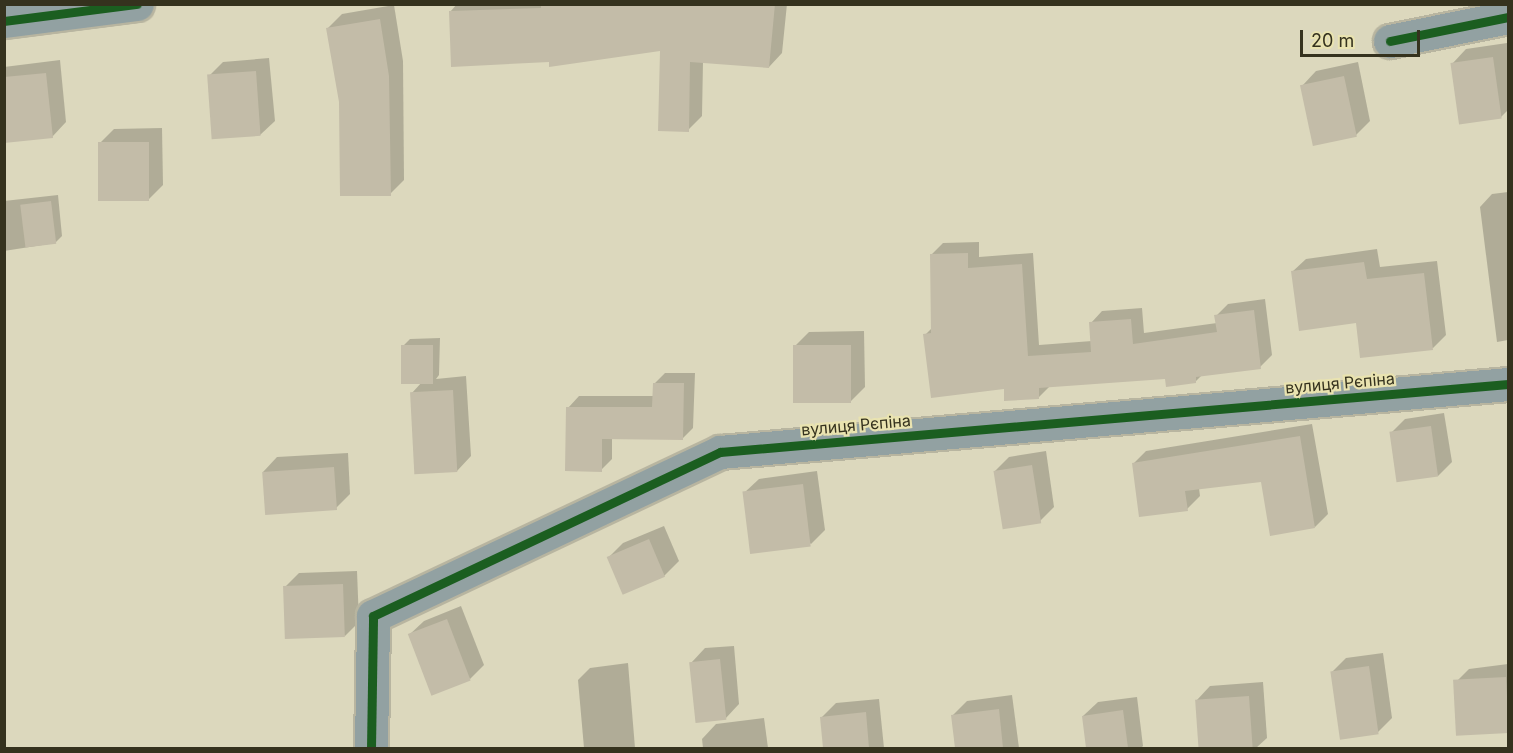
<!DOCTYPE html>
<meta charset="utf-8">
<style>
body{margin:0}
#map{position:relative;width:1513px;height:753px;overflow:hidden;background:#dcd8bd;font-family:Inter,sans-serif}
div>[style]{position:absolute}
.shadow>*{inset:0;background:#0003}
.building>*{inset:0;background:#c3bca8;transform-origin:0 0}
.roads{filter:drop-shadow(2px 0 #b8b5a0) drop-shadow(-2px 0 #b8b5a0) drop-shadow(0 2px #b8b5a0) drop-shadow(0 -2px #b8b5a0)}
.minor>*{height:33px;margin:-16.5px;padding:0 16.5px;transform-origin:16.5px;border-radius:16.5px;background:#92a1a2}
.cycleway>*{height:9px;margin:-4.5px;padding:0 4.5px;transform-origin:4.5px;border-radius:4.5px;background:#1b5e20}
span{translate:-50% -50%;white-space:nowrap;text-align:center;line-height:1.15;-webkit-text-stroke:4.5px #e9e3b0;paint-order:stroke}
.street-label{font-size:16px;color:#35321e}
.frame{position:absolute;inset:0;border:6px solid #35321e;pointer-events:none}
.scale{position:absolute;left:1300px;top:30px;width:120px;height:27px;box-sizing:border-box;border:3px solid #35321e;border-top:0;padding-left:8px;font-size:18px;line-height:21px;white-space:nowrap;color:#35321e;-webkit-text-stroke:4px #e9e3b0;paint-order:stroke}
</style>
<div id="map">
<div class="shadow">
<div style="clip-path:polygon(457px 4px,787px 4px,782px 53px,769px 67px,703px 62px,702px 116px,688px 130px,662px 49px,550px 61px,450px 12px)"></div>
<div style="clip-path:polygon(394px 5px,403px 61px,404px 180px,390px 194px,340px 102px,328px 28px,342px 14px)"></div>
<div style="clip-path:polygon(1507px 43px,1508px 110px,1501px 117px,1452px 64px,1466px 49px)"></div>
<div style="clip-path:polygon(269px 58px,275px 121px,260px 135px,209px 76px,223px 62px)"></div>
<div style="clip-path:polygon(60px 60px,66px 122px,52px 137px,4px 141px,4px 67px)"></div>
<div style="clip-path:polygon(1358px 62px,1370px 121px,1356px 135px,1302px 86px,1316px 71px)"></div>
<div style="clip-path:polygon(162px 128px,163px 185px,149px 199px,100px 143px,114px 129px)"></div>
<div style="clip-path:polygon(1508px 192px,1508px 340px,1497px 342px,1480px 207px,1492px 194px)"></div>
<div style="clip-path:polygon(58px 195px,62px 236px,55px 243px,4px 251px,4px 201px)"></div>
<div style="clip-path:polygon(979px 242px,979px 257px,1033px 253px,1039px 345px,1092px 341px,1091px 323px,1102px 311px,1142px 308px,1144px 333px,1217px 323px,1216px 316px,1228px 304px,1265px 299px,1272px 355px,1260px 367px,1202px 375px,1196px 381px,1166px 377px,1051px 385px,1039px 397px,1005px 387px,925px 335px,933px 327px,931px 255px,943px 243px)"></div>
<div style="clip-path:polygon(1377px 249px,1380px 267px,1437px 261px,1446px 335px,1433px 348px,1357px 322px,1292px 272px,1306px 259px)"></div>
<div style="clip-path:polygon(864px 331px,865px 387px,851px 401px,795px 346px,809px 332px)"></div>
<div style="clip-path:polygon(440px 338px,439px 375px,436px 379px,466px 376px,471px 456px,457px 471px,411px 394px,422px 382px,403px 346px,410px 339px)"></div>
<div style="clip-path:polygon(665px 373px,695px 373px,693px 428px,682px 439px,612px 438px,612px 459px,601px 470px,568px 408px,579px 396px,654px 396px,654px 384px)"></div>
<div style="clip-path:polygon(1444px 413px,1452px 462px,1438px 476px,1391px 433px,1405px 419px)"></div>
<div style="clip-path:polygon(1312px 424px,1328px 514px,1315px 527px,1263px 480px,1199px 488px,1200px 496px,1187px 509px,1133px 464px,1146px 451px)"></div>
<div style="clip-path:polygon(1046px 451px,1054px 507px,1040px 521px,995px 471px,1009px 457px)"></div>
<div style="clip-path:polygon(348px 453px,350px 494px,336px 508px,263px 472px,277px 457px)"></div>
<div style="clip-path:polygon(817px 471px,825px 530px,811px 544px,744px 493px,759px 479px)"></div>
<div style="clip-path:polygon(664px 526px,679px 561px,664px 576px,623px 593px,608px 558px,623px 543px)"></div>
<div style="clip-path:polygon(357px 571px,359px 622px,345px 636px,284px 588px,299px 573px)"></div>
<div style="clip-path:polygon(461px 606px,484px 665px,470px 679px,409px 635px,424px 621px)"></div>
<div style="clip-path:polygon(734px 646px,739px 704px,725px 719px,691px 663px,705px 648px)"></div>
<div style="clip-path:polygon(1383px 653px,1392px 718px,1377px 733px,1332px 672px,1346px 658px)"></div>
<div style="clip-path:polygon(628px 663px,635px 748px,584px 748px,578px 680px,590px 668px)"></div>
<div style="clip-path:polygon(1508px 664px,1508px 731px,1455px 683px,1469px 669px)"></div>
<div style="clip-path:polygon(1263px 682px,1267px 738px,1256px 748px,1200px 748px,1196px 701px,1210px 686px)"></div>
<div style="clip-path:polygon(1012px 695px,1019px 748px,956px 748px,953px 715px,967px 701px)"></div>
<div style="clip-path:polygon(1137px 697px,1143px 746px,1141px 748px,1088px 748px,1083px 716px,1098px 702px)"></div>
<div style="clip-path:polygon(879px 699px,884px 748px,824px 748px,822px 717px,836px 703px)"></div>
<div style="clip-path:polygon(764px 718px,768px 748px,703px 748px,702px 739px,716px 724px)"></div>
</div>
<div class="building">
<div style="clip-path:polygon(541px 4px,775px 4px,769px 68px,690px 62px,689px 132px,658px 131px,660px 51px,549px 67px,549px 62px,451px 67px,449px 11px,541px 8px)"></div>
<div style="clip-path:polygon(380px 19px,389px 76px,391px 196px,340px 196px,339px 102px,326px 28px)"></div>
<div style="left:1493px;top:57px;width:62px;height:43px;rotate:82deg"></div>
<div style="left:256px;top:71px;width:65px;height:49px;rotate:86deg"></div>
<div style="clip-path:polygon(46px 73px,53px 138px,4px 143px,4px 77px)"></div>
<div style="left:1344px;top:76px;width:62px;height:45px;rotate:78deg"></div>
<div style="left:149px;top:142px;width:59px;height:51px;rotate:90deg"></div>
<div style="left:51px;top:201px;width:43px;height:31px;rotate:83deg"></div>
<div style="clip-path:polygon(968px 253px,968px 268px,1022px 264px,1028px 356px,1091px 352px,1089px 322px,1131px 319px,1133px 344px,1217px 332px,1214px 315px,1254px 310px,1261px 369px,1196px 377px,1196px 383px,1166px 387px,1165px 379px,1039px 388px,1039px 399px,1004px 401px,1004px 389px,931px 398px,923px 334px,931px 333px,930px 254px)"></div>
<div style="clip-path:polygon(1364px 262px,1367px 279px,1424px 273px,1433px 350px,1360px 358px,1356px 323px,1299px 331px,1291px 271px)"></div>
<div style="left:401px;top:345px;width:32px;height:39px"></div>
<div style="left:793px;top:345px;width:58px;height:58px"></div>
<div style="clip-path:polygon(653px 383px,684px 383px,683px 440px,602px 439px,602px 472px,565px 471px,566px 407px,652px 407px)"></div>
<div style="left:453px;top:390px;width:82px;height:43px;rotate:87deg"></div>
<div style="left:1431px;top:426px;width:51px;height:42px;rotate:82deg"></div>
<div style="clip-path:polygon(1300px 436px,1315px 528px,1270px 536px,1261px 482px,1185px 491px,1188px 511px,1139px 517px,1132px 463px)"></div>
<div style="left:1032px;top:465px;width:59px;height:39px;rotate:81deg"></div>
<div style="left:334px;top:467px;width:43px;height:72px;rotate:86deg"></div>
<div style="left:803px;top:484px;width:63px;height:61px;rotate:83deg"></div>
<div style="left:649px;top:539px;width:41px;height:46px;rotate:67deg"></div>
<div style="left:343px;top:584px;width:53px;height:60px;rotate:88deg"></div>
<div style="left:447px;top:619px;width:66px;height:42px;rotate:69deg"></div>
<div style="left:720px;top:659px;width:61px;height:31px;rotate:84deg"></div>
<div style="left:1369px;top:666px;width:69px;height:39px;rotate:82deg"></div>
<div style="left:1506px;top:677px;width:56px;height:53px;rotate:87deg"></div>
<div style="left:1249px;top:696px;width:52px;height:54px;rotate:86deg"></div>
<div style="clip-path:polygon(999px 709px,1003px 748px,955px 748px,951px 715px)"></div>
<div style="clip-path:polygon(1123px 710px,1128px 748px,1086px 748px,1082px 716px)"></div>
<div style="clip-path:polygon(866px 712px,869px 748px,823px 748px,820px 717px)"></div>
</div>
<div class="roads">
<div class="minor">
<div style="left:4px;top:21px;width:134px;rotate:-7.3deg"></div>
<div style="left:1390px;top:41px;width:120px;rotate:-11.5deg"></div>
<div style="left:371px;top:748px;width:132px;rotate:-89.1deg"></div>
<div style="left:373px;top:616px;width:384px;rotate:-25.3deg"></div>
<div style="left:720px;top:452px;width:791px;rotate:-4.93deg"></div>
</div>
</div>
<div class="cycleway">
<div style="left:4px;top:21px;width:134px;rotate:-7.3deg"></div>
<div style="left:1390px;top:41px;width:120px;rotate:-11.5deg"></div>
<div style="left:371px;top:748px;width:132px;rotate:-89.1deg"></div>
<div style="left:373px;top:616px;width:384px;rotate:-25.3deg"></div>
<div style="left:720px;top:452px;width:791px;rotate:-4.93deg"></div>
</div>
<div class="street-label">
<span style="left:1340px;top:383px;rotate:-5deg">вулиця Рєпіна</span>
<span style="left:856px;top:425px;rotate:-5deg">вулиця Рєпіна</span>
</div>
<div class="frame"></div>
<div class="scale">20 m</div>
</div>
